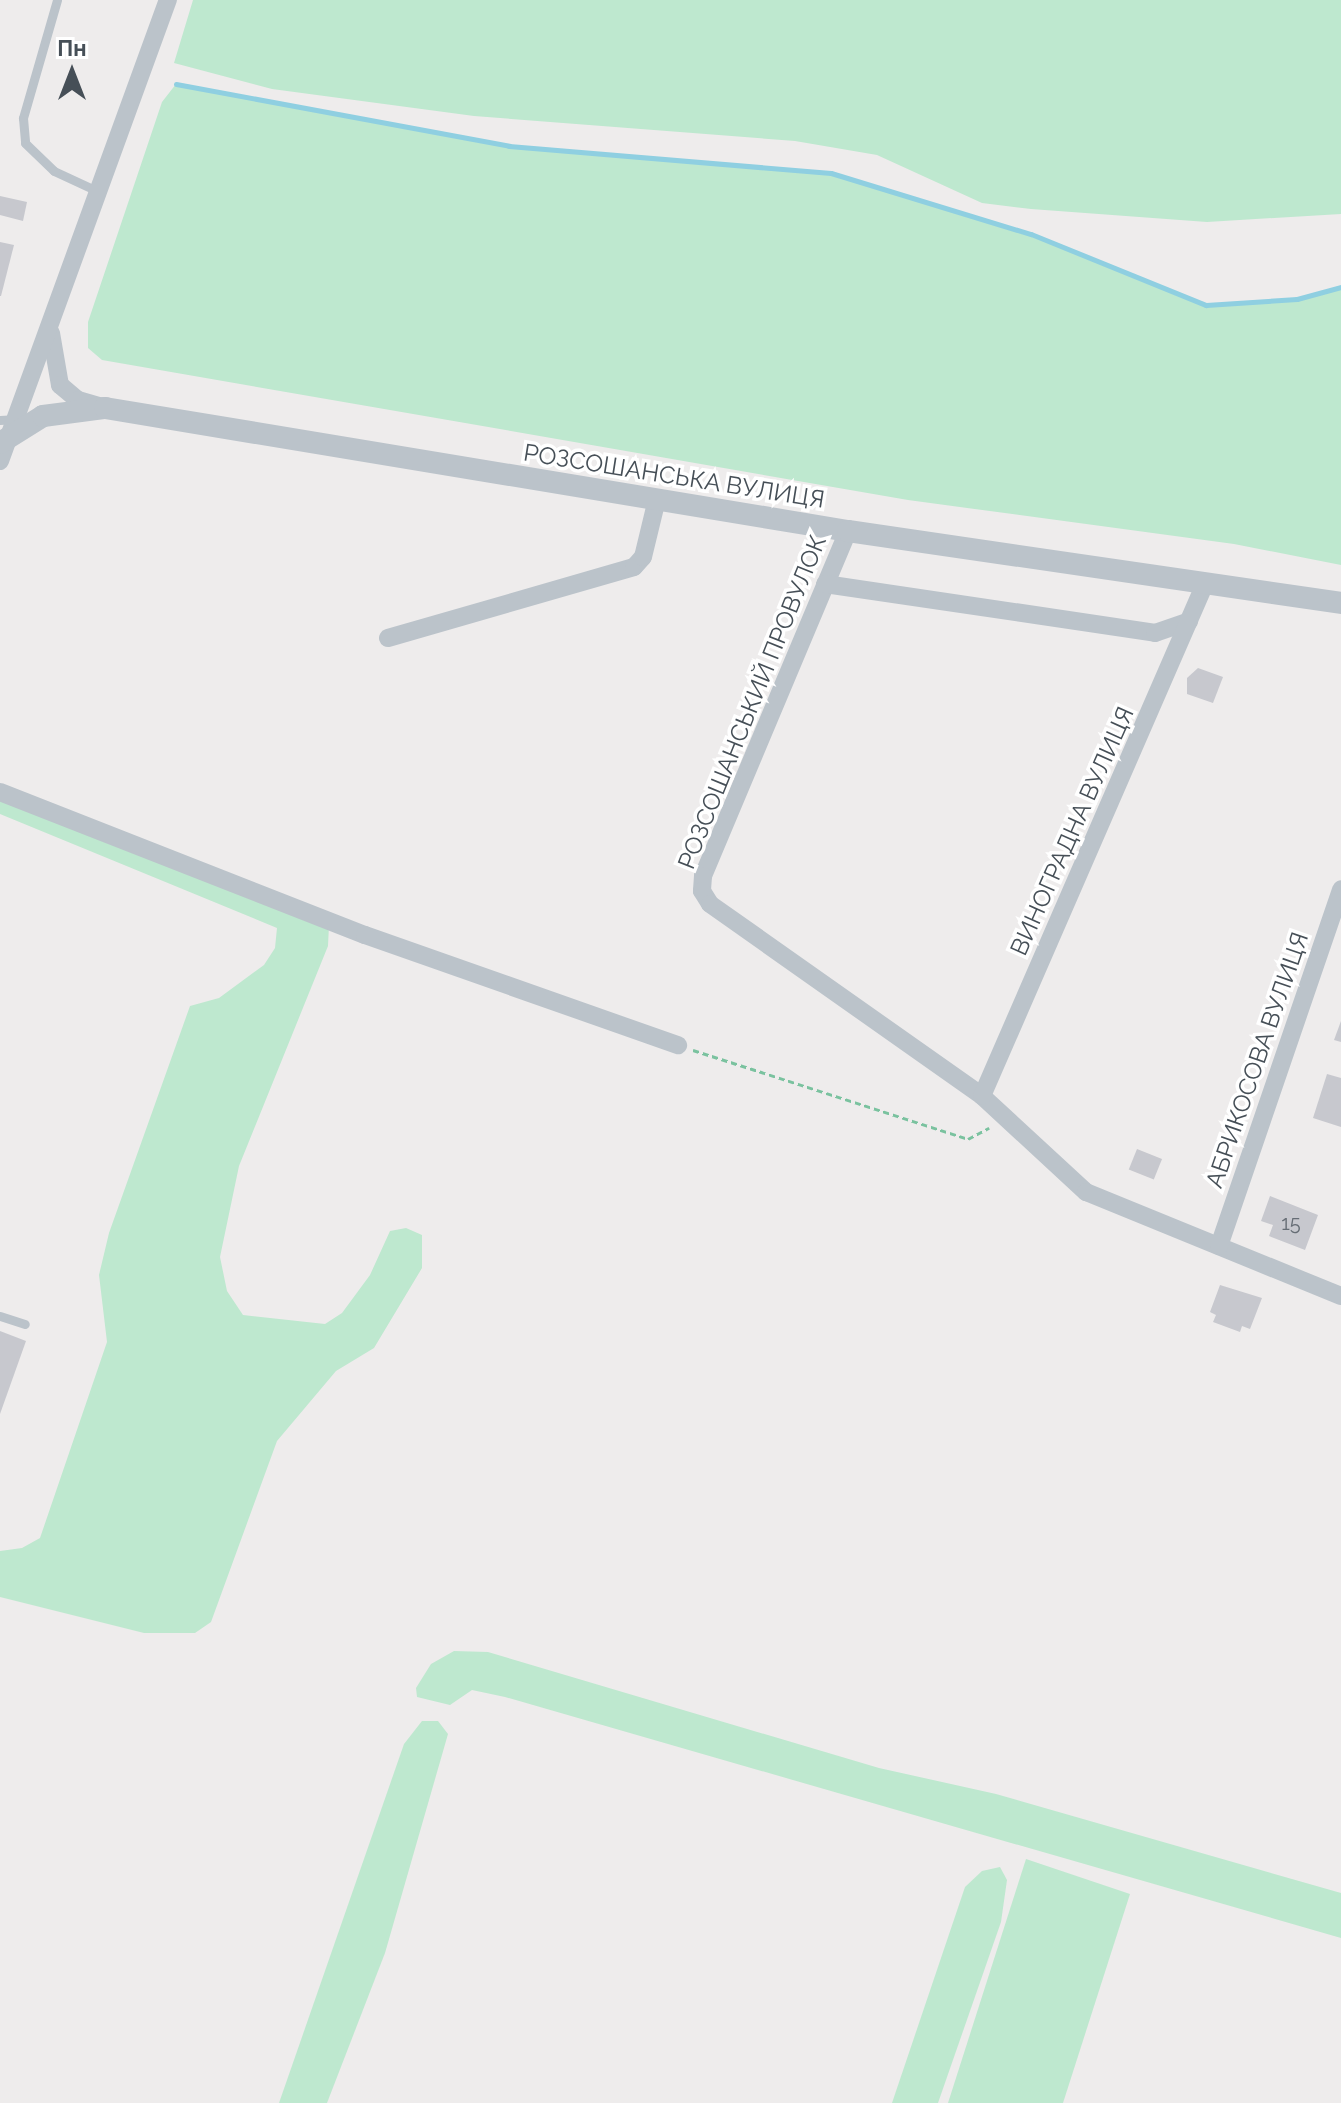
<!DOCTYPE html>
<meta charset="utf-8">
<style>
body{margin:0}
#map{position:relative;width:1341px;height:2103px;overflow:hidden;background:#eeecec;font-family:Raleway,sans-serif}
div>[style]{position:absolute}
.green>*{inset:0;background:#bee8cf}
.stream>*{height:5px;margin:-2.5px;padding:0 2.5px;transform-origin:2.5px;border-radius:2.5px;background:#8fcfe1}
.building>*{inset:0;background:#c7c8ce;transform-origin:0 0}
.path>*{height:3px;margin-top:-1.5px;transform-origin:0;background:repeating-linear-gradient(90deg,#7ac29f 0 6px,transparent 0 10px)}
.service>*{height:9px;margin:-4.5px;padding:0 4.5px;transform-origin:4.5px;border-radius:4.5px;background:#bbc3ca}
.minor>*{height:18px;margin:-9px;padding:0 9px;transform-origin:9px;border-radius:9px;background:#bbc3ca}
.tertiary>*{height:22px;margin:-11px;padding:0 11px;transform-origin:11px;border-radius:11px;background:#bbc3ca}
span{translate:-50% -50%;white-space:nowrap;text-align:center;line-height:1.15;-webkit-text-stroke:7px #fff;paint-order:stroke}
.number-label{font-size:20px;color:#666d75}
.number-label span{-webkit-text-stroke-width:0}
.street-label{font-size:24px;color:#464f57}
.north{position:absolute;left:32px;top:32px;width:80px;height:80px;-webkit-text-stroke:6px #fff;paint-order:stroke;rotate:0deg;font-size:22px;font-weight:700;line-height:32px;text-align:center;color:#464f57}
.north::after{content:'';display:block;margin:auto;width:28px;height:36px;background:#464f57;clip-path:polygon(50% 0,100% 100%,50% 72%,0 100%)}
</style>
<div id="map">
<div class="green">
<div style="clip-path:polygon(193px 0,1341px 0,1341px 214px,1207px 222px,1031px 209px,982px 203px,877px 155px,795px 141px,474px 116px,272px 89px,174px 63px)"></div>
<div style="clip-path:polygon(176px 84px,509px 146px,831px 173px,1031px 234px,1206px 305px,1297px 299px,1341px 287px,1341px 565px,1234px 544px,908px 500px,102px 360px,88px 348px,88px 322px,162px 102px)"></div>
<div style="clip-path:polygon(0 784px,329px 925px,328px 946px,239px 1166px,220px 1257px,227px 1291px,243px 1315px,325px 1324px,342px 1313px,370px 1275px,390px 1231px,406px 1228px,422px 1235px,422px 1268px,374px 1348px,336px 1371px,277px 1441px,211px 1622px,195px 1633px,144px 1633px,0 1597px,0 1551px,22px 1548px,40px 1538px,107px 1342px,99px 1275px,109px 1233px,190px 1006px,219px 998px,264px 965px,275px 948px,277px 928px,0 814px)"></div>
<div style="clip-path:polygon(454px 1651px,488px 1652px,879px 1768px,996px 1794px,1341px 1893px,1341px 1938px,505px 1697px,472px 1690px,450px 1705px,417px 1697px,416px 1688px,431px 1664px)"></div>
<div style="clip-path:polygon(422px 1721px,438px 1721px,448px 1734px,385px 1953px,327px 2103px,279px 2103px,404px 1744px)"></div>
<div style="clip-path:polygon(1026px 1859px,1130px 1894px,1063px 2103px,948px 2103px)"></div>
<div style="clip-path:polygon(1000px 1867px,1007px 1880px,1001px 1922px,938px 2103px,892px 2103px,965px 1887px,982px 1871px)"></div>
</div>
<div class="stream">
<div style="left:176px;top:84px;width:339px;rotate:10.5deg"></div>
<div style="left:509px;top:146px;width:323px;rotate:4.8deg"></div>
<div style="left:831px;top:173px;width:209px;rotate:17deg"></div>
<div style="left:1031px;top:234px;width:189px;rotate:22.1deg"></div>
<div style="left:1206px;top:305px;width:91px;rotate:-3.8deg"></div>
<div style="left:1297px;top:299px;width:46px;rotate:-15.3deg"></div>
</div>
<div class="building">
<div style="clip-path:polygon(0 196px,27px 202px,23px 221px,0 215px)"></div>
<div style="clip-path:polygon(0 242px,14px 245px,1px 296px,0 296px)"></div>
<div style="clip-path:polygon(1198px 668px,1223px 677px,1213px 703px,1187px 694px,1187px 678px)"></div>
<div style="clip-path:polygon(1341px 1021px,1341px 1042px,1334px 1040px)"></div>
<div style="clip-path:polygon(1327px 1074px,1341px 1078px,1341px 1127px,1313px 1118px)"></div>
<div style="left:1137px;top:1149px;width:27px;height:22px;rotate:22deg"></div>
<div style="clip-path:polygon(1270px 1196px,1318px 1215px,1305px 1250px,1269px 1236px,1273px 1225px,1261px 1221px)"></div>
<div style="clip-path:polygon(1220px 1285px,1262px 1298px,1250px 1329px,1242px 1326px,1240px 1332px,1213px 1322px,1216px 1315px,1210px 1312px)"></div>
<div style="clip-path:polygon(0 1331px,26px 1341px,0 1414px)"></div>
</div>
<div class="path">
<div style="left:693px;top:1050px;width:289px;rotate:17.9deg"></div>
<div style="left:968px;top:1139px;width:24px;rotate:-28deg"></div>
</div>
<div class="service">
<div style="left:57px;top:0;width:123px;rotate:106.1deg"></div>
<div style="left:23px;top:118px;width:25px;rotate:85deg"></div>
<div style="left:25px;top:143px;width:40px;rotate:44deg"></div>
<div style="left:54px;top:171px;width:47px;rotate:24.9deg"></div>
<div style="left:0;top:420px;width:17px;rotate:-3deg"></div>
<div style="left:0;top:1316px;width:26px;rotate:18deg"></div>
</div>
<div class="minor">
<div style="left:51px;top:333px;width:53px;rotate:80.2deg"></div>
<div style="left:60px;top:385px;width:23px;rotate:40deg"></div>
<div style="left:78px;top:400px;width:25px;rotate:16deg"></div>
<div style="left:0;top:461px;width:491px;rotate:-70deg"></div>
<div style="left:848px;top:531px;width:374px;rotate:112.8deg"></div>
<div style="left:703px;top:876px;width:15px;rotate:94deg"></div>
<div style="left:702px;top:891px;width:15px;rotate:58deg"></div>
<div style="left:710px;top:904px;width:333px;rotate:35.2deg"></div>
<div style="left:982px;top:1096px;width:142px;rotate:42.7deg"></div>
<div style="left:1086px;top:1192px;width:275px;rotate:22.2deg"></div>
<div style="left:825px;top:584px;width:334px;rotate:8.4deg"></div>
<div style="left:1155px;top:633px;width:36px;rotate:-19deg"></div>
<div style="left:388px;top:638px;width:256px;rotate:-16.1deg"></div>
<div style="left:634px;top:567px;width:13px;rotate:-48deg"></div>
<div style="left:643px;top:557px;width:60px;rotate:-76.4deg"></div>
<div style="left:0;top:792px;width:392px;rotate:21.4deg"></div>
<div style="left:365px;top:935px;width:332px;rotate:19.4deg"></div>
<div style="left:982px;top:1096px;width:556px;rotate:-66.48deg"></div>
<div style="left:1219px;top:1246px;width:377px;rotate:-71.1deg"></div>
</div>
<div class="tertiary">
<div style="left:0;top:443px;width:51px;rotate:-32.1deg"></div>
<div style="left:43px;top:416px;width:63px;rotate:-7.4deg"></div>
<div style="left:105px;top:408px;width:753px;rotate:9.4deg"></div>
<div style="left:848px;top:531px;width:498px;rotate:8.3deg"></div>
</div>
<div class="number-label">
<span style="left:1291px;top:1223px">15</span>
</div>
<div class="street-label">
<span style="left:674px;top:476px;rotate:9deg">РОЗСОШАНСЬКА ВУЛИЦЯ</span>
<span style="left:752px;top:702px;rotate:-68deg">РОЗСОШАНСЬКИЙ ПРОВУЛОК</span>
<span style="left:1072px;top:831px;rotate:-66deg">ВИНОГРАДНА ВУЛИЦЯ</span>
<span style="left:1257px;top:1060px;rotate:-71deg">АБРИКОСОВА ВУЛИЦЯ</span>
</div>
<div class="north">Пн</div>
</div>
